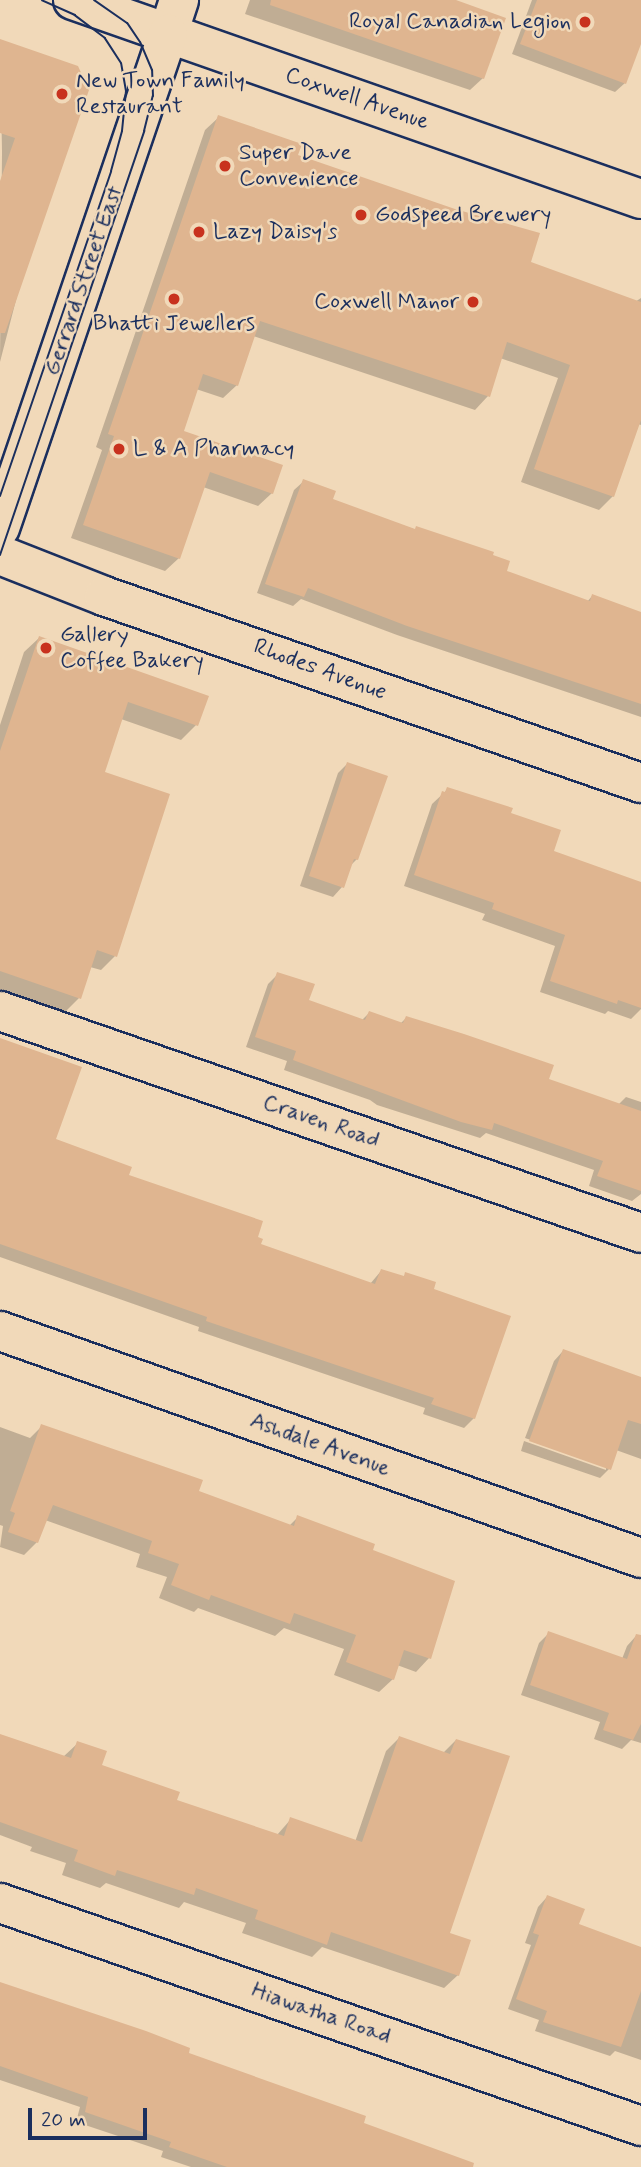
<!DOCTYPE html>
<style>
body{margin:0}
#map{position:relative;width:641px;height:2167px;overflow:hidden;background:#f1d9b9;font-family:Mynerve,sans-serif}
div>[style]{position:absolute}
.shadow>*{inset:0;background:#0003}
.building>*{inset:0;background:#dfb590}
.roads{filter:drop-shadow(2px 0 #1b2f5e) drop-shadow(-2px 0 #1b2f5e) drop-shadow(0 2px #1b2f5e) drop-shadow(0 -2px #1b2f5e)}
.street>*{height:38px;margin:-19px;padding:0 19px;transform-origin:19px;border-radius:19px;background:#f1d9b9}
.secondary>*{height:38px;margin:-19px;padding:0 19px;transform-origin:19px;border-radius:19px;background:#f1d9b9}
.tram>*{height:2px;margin:-1px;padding:0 1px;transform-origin:1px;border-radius:1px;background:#1b2f5e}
.dots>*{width:19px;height:19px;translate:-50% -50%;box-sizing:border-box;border:4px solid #f1d9b9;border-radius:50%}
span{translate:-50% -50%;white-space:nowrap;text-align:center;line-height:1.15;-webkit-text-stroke:5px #f1d9b9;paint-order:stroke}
.poi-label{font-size:23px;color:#1b2f5e}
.right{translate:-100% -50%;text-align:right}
.left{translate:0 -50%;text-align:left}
.street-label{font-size:23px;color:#1b2f5e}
.scale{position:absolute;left:28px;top:2108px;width:119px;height:32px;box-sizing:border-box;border:4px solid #1b2f5e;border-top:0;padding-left:9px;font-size:21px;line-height:24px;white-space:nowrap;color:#1b2f5e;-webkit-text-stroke:5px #f1d9b9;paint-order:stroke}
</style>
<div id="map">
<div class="shadow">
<div style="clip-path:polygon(250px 0,453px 0,483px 78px,470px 90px,245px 14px)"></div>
<div style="clip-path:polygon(532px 0,641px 0,641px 39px,625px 83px,615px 92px,512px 54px)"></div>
<div style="clip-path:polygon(0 42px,76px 68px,0 362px,2px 152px)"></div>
<div style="clip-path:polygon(219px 117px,296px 156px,529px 263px,635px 302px,641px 298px,641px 425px,638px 424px,613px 496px,599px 510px,521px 482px,558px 378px,500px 358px,488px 396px,475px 410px,253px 336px,237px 385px,223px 398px,196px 389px,182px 432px,272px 493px,258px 506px,203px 487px,179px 558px,165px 571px,71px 538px,102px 450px,96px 447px,205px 130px)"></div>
<div style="clip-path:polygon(304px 481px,330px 500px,491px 556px,505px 572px,587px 602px,592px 596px,641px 613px,641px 717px,397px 635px,301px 599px,293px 606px,257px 593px,294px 490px)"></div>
<div style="clip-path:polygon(39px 638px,196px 725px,181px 740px,121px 719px,103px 773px,115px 956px,101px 970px,90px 967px,79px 998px,65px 1012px,0 991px,0 725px,24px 652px)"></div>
<div style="clip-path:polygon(347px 764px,357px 859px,350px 866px,342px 887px,333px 897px,300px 886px,338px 773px)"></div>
<div style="clip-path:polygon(448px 789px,509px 814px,552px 852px,641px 883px,641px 1009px,631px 1019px,608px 1011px,605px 1014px,540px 992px,555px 946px,482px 920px,485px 914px,404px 886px,432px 804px)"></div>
<div style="clip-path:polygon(278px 974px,307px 1001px,361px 1021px,369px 1013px,400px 1024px,406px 1018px,547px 1080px,618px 1105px,626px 1097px,641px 1102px,641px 1194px,632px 1201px,589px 1186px,594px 1170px,486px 1133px,480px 1138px,377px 1105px,370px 1100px,284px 1070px,287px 1061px,246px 1047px,268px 984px)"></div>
<div style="clip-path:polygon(0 1040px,54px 1140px,255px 1238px,259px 1245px,370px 1284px,381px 1271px,402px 1278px,406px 1274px,432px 1290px,474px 1418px,464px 1428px,423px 1414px,425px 1408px,198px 1331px,199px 1327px,0 1257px)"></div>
<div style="clip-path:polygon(563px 1351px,641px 1379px,641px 1459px,616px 1450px,609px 1469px,600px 1478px,521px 1451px,524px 1441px,606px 1470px,606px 1466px,525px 1438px,554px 1361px)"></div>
<div style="clip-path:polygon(42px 1426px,197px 1492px,289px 1526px,298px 1517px,371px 1551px,453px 1582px,429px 1658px,416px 1672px,397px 1665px,393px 1679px,379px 1692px,334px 1675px,344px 1649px,284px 1628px,275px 1636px,198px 1608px,194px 1612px,159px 1598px,167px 1577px,136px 1567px,140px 1554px,45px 1520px,37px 1542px,24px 1555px,0 1547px,3px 1526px,0 1525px,0 1427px,30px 1438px)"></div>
<div style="clip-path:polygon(549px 1633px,622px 1659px,627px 1646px,636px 1636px,641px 1638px,641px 1743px,631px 1740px,622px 1749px,594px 1739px,600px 1722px,521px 1695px,539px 1643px)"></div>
<div style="clip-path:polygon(0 1735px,63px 1757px,78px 1743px,100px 1766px,175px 1801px,277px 1835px,291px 1819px,355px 1842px,386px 1751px,399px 1738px,443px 1753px,456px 1740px,448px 1934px,458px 1975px,444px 1988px,322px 1947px,312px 1957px,242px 1933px,246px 1923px,184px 1902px,179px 1908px,106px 1883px,100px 1888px,62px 1875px,66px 1863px,30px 1851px,32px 1847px,0 1835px)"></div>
<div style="clip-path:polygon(547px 1897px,577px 1925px,641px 1949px,641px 2060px,615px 2051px,610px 2056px,535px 2031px,539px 2020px,508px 2009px,531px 1945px,525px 1943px,538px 1907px)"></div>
<div style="clip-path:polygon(0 1984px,187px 2054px,361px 2124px,445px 2167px,191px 2167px,161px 2157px,163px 2151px,76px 2122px,80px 2107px,0 2080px)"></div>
</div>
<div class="building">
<div style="clip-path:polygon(271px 0,456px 0,506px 18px,484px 79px,270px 5px)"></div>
<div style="clip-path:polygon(537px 0,641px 0,641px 44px,626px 84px,520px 44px)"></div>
<div style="clip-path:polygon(0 39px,78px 66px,89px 90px,5px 333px,0 333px,0 181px,15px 138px,0 133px)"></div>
<div style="clip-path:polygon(218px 115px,302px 144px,298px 155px,455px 209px,540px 233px,531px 262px,641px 302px,641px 420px,614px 497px,534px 469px,570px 365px,507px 342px,490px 397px,260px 321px,238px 386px,203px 374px,184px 431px,283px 465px,273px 494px,210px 472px,180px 559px,83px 525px,114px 436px,108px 434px)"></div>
<div style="clip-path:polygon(303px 479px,336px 491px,333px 499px,415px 529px,416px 526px,494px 552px,493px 555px,510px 561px,507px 571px,590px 601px,592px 594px,641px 612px,641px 704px,407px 626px,308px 588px,304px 597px,265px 584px)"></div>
<div style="clip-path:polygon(39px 636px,209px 696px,198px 726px,128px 702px,105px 772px,170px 794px,117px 957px,97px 950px,81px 999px,0 971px,0 751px)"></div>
<div style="clip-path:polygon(347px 762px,388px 776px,358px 860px,354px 859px,344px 888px,309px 876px)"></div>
<div style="clip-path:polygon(447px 787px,513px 808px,511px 813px,561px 830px,554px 851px,641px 882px,641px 1008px,618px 1000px,617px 1004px,550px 981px,565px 935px,492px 909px,494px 903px,414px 875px,442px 791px,445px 792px)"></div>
<div style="clip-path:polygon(277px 972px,315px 984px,309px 1000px,365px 1020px,369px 1011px,403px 1023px,406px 1016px,464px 1034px,554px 1065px,549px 1079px,641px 1111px,641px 1191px,597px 1176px,603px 1161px,494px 1123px,492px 1130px,461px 1122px,293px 1060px,296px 1051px,255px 1037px)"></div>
<div style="clip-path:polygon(0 1038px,82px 1067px,56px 1139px,132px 1167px,129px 1175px,263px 1221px,258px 1237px,263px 1239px,261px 1244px,375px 1284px,381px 1269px,404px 1276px,405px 1272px,436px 1282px,434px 1289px,511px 1316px,475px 1419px,431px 1404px,434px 1398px,206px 1321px,207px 1317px,0 1244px)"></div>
<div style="clip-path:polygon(563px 1349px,641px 1377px,641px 1424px,628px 1420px,611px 1470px,529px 1441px)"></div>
<div style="clip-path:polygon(41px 1424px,203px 1480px,199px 1491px,294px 1526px,297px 1515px,375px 1544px,373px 1550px,455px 1581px,431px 1659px,404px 1650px,394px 1680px,346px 1662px,356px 1635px,294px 1613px,290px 1624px,211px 1595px,209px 1600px,171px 1585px,179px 1564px,148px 1553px,152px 1541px,53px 1505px,38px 1543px,8px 1532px,15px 1513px,10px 1511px)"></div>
<div style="clip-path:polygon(548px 1631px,627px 1659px,636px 1634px,641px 1635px,641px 1724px,633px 1740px,603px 1730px,609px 1713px,530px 1685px)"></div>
<div style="clip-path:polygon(0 1734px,71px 1758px,77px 1741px,107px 1751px,102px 1765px,180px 1792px,177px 1800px,284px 1836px,290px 1817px,362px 1842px,399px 1736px,450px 1754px,456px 1739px,510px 1756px,450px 1933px,471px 1940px,459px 1976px,331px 1932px,327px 1945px,255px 1919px,258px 1910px,196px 1888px,194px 1895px,117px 1870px,115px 1876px,74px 1861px,78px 1850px,0 1822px)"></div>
<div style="clip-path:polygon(547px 1895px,585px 1909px,579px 1924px,641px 1947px,641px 1991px,621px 2047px,543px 2022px,547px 2011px,516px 1999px,539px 1935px,533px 1933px)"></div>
<div style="clip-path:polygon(0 1982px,146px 2031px,190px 2048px,189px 2053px,366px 2116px,364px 2123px,474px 2163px,473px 2167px,227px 2167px,169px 2147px,171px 2142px,85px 2112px,88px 2097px,0 2066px)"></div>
</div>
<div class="roads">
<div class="street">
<div style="left:168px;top:34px;width:36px;rotate:-72deg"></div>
<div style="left:0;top:555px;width:112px;rotate:21.5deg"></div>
<div style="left:104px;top:596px;width:569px;rotate:19.2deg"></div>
<div style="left:0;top:1011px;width:678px;rotate:19.1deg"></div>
<div style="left:0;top:1331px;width:680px;rotate:19.5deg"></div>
<div style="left:0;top:1903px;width:679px;rotate:19.18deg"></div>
</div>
<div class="secondary">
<div style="left:73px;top:0;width:602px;rotate:19.31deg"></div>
<div style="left:0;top:528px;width:522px;rotate:-71.22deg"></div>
</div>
</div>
<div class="tram">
<div style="left:0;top:496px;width:343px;rotate:-71.1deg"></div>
<div style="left:111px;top:171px;width:41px;rotate:-74.6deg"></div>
<div style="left:122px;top:131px;width:40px;rotate:-84.3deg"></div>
<div style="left:126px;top:91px;width:28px;rotate:-100deg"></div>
<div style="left:121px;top:63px;width:30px;rotate:-123deg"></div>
<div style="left:105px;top:38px;width:38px;rotate:-143deg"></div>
<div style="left:75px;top:15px;width:36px;rotate:-156deg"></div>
<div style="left:0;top:555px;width:448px;rotate:-71.2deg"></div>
<div style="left:144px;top:131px;width:36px;rotate:-76deg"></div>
<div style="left:153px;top:96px;width:26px;rotate:-92deg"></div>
<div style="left:152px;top:70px;width:30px;rotate:-113deg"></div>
<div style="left:140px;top:42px;width:23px;rotate:-124deg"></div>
<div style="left:127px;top:23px;width:40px;rotate:-145.1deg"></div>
</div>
<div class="dots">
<div style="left:585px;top:22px;background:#c8321e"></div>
<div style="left:62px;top:94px;background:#c8321e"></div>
<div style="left:225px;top:166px;background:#c8321e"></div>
<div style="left:361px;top:215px;background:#c8321e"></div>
<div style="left:199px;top:232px;background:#c8321e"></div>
<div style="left:174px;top:299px;background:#c8321e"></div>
<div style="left:473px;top:302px;background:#c8321e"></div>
<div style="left:119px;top:449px;background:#c8321e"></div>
<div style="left:46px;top:648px;background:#c8321e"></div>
</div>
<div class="poi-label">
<span class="right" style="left:571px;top:22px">Royal Canadian Legion</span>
<span class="left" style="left:76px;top:94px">New Town Family<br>Restaurant</span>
<span class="left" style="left:239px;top:166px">Super Dave<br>Convenience</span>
<span class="left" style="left:375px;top:215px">Godspeed Brewery</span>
<span class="left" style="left:213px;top:232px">Lazy Daisy's</span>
<span class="right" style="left:459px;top:302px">Coxwell Manor</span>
<span style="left:174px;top:324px">Bhatti Jewellers</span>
<span class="left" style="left:133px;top:449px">L &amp; A Pharmacy</span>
<span class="left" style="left:60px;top:648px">Gallery<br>Coffee Bakery</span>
</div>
<div class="street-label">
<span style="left:357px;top:99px;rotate:19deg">Coxwell Avenue</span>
<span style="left:84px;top:281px;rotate:-71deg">Gerrard Street East</span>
<span style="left:320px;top:670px;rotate:20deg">Rhodes Avenue</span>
<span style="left:321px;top:1122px;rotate:19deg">Craven Road</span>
<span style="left:320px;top:1445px;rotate:20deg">Ashdale Avenue</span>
<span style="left:321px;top:2014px;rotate:19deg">Hiawatha Road</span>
</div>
<div class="scale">20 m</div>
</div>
